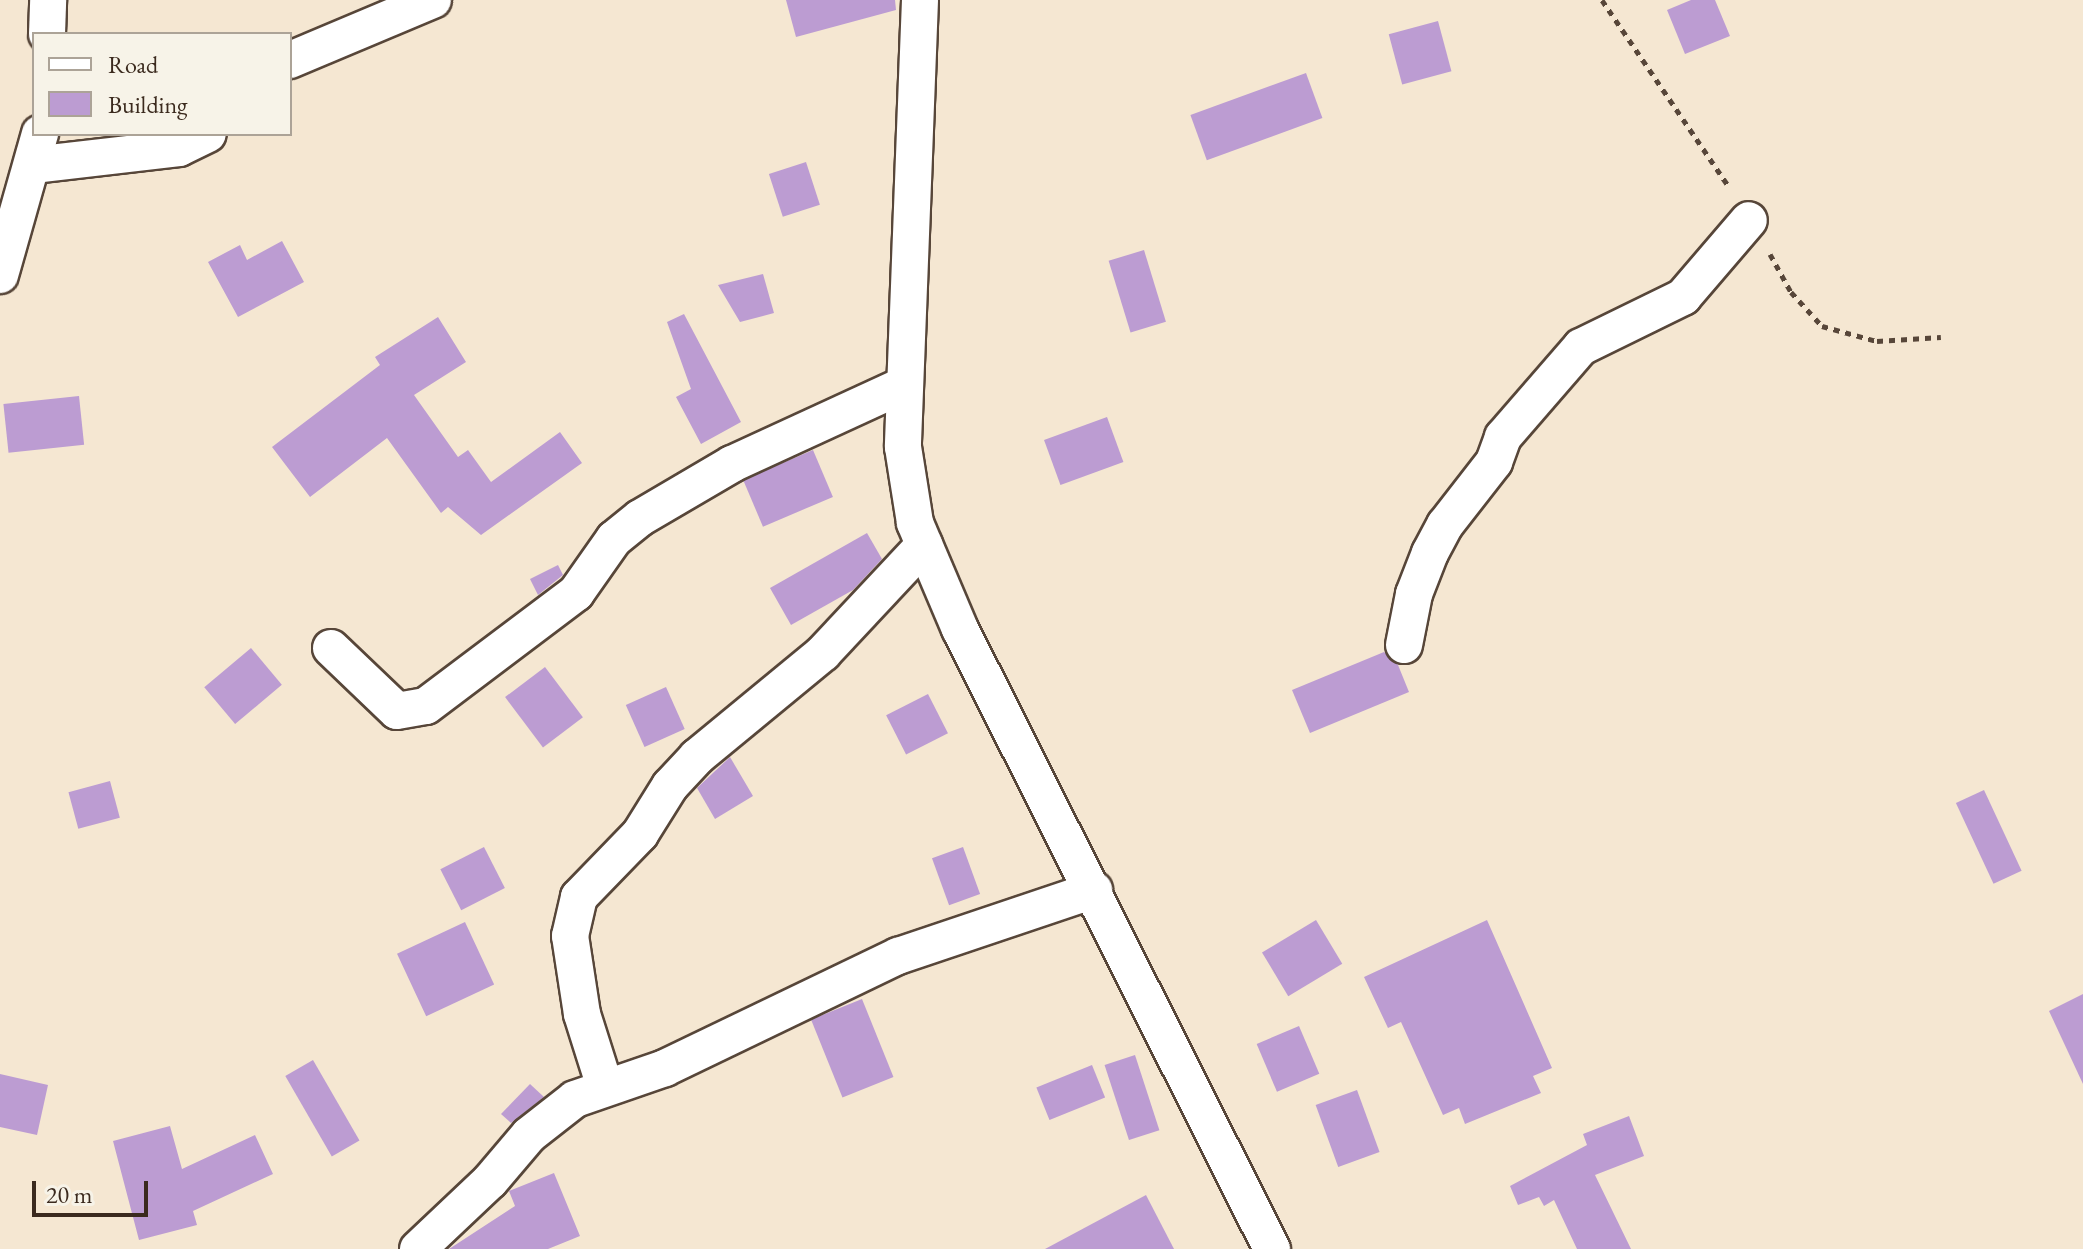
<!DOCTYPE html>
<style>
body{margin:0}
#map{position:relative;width:2083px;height:1249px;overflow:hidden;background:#f5e7d2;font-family:"EB Garamond",serif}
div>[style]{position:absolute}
.building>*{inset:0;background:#bc9cd2;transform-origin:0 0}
.path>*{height:5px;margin-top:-2.5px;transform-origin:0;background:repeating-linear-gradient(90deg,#574639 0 6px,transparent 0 12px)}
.roads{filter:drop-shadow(2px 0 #574639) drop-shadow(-2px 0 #574639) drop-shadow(0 2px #574639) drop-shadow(0 -2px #574639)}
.minor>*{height:36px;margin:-18px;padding:0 18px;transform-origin:18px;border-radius:18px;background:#fff}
span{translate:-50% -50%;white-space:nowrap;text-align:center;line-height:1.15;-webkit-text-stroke:6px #f7f3e8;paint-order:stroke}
.legend{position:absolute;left:32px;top:32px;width:260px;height:104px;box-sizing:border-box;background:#f7f3e8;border:2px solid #aca397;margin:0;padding:10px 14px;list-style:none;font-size:24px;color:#3b2a1e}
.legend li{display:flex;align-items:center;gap:16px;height:40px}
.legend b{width:40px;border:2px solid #aca397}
.scale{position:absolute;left:32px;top:1181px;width:116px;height:36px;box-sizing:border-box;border:4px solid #3b2a1e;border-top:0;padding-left:10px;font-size:24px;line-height:28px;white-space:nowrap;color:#3b2a1e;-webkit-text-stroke:6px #f7f3e8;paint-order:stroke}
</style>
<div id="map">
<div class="building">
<div style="clip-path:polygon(786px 0,895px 0,896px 10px,796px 37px)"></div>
<div style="clip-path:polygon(1691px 0,1715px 0,1730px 36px,1685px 54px,1667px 10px)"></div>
<div style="left:1438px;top:21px;width:52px;height:51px;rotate:75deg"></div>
<div style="left:1306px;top:73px;width:48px;height:123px;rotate:70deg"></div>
<div style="left:806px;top:162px;width:45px;height:39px;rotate:72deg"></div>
<div style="clip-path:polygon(282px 241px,304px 282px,238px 317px,208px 262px,240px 245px,247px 260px)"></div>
<div style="left:1144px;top:250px;width:75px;height:37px;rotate:73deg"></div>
<div style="clip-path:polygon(763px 274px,774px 313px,740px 322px,718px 285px)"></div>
<div style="clip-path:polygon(684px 314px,741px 422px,701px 444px,676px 397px,691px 389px,667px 322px)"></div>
<div style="clip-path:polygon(438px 317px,466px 362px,414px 395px,458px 457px,468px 450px,491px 482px,560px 432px,582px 463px,481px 535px,448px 507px,441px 513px,387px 438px,310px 497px,272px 447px,380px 365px,375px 357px)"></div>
<div style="left:79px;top:396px;width:49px;height:76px;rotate:84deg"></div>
<div style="left:1107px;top:417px;width:48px;height:67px;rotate:70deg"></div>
<div style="left:813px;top:450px;width:51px;height:76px;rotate:67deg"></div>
<div style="clip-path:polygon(867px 533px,882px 559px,853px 590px,791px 625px,770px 588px)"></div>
<div style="clip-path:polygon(558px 565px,563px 575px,538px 595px,530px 579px)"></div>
<div style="left:251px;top:648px;width:48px;height:61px;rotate:50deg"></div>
<div style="clip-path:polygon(1384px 652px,1398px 665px,1409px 692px,1310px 733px,1292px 690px)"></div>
<div style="left:545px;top:667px;width:63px;height:50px;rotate:53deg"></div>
<div style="left:666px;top:687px;width:46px;height:44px;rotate:66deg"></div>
<div style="left:928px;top:694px;width:44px;height:47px;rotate:63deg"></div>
<div style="clip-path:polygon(730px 757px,753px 796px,715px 819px,697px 788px)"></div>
<div style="left:110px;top:781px;width:38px;height:43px;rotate:75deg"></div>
<div style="left:1984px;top:790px;width:89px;height:31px;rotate:65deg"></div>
<div style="left:484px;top:847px;width:46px;height:49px;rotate:63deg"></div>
<div style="left:963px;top:847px;width:50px;height:33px;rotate:70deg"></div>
<div style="left:1316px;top:920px;width:51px;height:63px;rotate:59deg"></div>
<div style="clip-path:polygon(1487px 920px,1552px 1068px,1533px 1076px,1541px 1093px,1465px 1124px,1459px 1108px,1443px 1115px,1401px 1022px,1388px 1028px,1364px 977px)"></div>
<div style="left:465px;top:922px;width:69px;height:75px;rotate:65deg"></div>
<div style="clip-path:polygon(2083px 994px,2083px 1084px,2049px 1011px)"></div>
<div style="left:862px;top:999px;width:84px;height:55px;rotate:68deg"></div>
<div style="left:1299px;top:1026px;width:52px;height:46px;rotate:67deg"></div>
<div style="left:1135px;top:1055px;width:79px;height:32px;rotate:72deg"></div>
<div style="left:313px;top:1060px;width:93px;height:32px;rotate:60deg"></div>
<div style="left:1092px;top:1065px;width:35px;height:60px;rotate:68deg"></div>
<div style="clip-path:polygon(0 1074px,48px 1085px,37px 1135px,0 1127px)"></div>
<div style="clip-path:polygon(530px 1084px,544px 1097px,511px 1123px,501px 1114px)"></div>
<div style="left:1357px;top:1090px;width:66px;height:44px;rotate:70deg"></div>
<div style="clip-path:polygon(1629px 1116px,1644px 1156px,1595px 1175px,1631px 1249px,1577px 1249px,1554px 1200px,1544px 1206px,1539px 1197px,1518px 1205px,1510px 1186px,1587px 1145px,1583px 1134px)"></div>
<div style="clip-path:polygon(170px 1126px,182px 1169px,255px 1135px,273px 1174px,193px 1211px,197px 1225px,139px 1240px,113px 1141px)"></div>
<div style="clip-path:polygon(554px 1173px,580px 1236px,548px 1249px,449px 1249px,515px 1206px,509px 1191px)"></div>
<div style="clip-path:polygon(1146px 1195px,1174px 1249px,1045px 1249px)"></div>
</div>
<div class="path">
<div style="left:1602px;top:0;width:227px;rotate:55.8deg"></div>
<div style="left:1770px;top:254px;width:43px;rotate:61.1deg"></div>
<div style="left:1791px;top:292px;width:46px;rotate:47.6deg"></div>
<div style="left:1822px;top:326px;width:57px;rotate:15.3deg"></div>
<div style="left:1877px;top:341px;width:64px;rotate:-3.6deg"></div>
</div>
<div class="roads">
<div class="minor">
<div style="left:920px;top:0;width:447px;rotate:92.2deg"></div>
<div style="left:903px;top:447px;width:77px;rotate:81deg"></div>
<div style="left:915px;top:523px;width:115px;rotate:67deg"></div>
<div style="left:960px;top:629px;width:694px;rotate:63.29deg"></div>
<div style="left:47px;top:34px;width:34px;rotate:-88deg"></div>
<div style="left:290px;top:60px;width:155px;rotate:-22.8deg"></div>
<div style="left:33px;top:165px;width:147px;rotate:-6.6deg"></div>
<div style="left:179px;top:148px;width:32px;rotate:-26deg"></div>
<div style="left:0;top:275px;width:147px;rotate:-74.2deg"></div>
<div style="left:1404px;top:645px;width:52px;rotate:-78.9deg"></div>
<div style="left:1414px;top:594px;width:44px;rotate:-68.7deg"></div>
<div style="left:1430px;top:553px;width:32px;rotate:-62deg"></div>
<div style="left:1445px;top:525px;width:80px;rotate:-52.1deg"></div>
<div style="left:1494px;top:462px;width:27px;rotate:-70deg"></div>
<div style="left:1503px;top:437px;width:119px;rotate:-49.1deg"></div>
<div style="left:1581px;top:347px;width:114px;rotate:-26.1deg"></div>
<div style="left:1683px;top:297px;width:101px;rotate:-49.4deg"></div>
<div style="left:331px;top:648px;width:91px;rotate:43.7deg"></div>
<div style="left:397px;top:711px;width:29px;rotate:-10deg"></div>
<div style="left:426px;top:706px;width:188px;rotate:-37deg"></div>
<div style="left:576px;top:593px;width:66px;rotate:-54.9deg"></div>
<div style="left:614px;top:539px;width:33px;rotate:-39deg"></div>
<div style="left:640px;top:518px;width:107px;rotate:-30.4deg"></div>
<div style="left:732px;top:464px;width:189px;rotate:-24.7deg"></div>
<div style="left:605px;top:1087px;width:77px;rotate:-107.5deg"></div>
<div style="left:582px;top:1014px;width:79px;rotate:-98.7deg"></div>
<div style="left:570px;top:936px;width:40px;rotate:-77deg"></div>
<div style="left:579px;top:897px;width:88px;rotate:-45.9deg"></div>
<div style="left:640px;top:834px;width:57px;rotate:-58deg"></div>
<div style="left:670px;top:786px;width:40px;rotate:-47deg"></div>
<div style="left:697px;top:757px;width:163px;rotate:-39.5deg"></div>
<div style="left:823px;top:653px;width:148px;rotate:-46.9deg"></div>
<div style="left:418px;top:1249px;width:99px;rotate:-43.4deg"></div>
<div style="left:490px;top:1181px;width:60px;rotate:-49.7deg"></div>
<div style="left:529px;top:1135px;width:58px;rotate:-38deg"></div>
<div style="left:575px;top:1099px;width:95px;rotate:-19deg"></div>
<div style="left:665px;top:1068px;width:259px;rotate:-25.7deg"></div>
<div style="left:898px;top:956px;width:207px;rotate:-18.6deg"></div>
</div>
</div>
<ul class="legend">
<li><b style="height:10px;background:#fff"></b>Road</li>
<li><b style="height:22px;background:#bc9cd2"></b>Building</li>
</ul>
<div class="scale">20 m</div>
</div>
